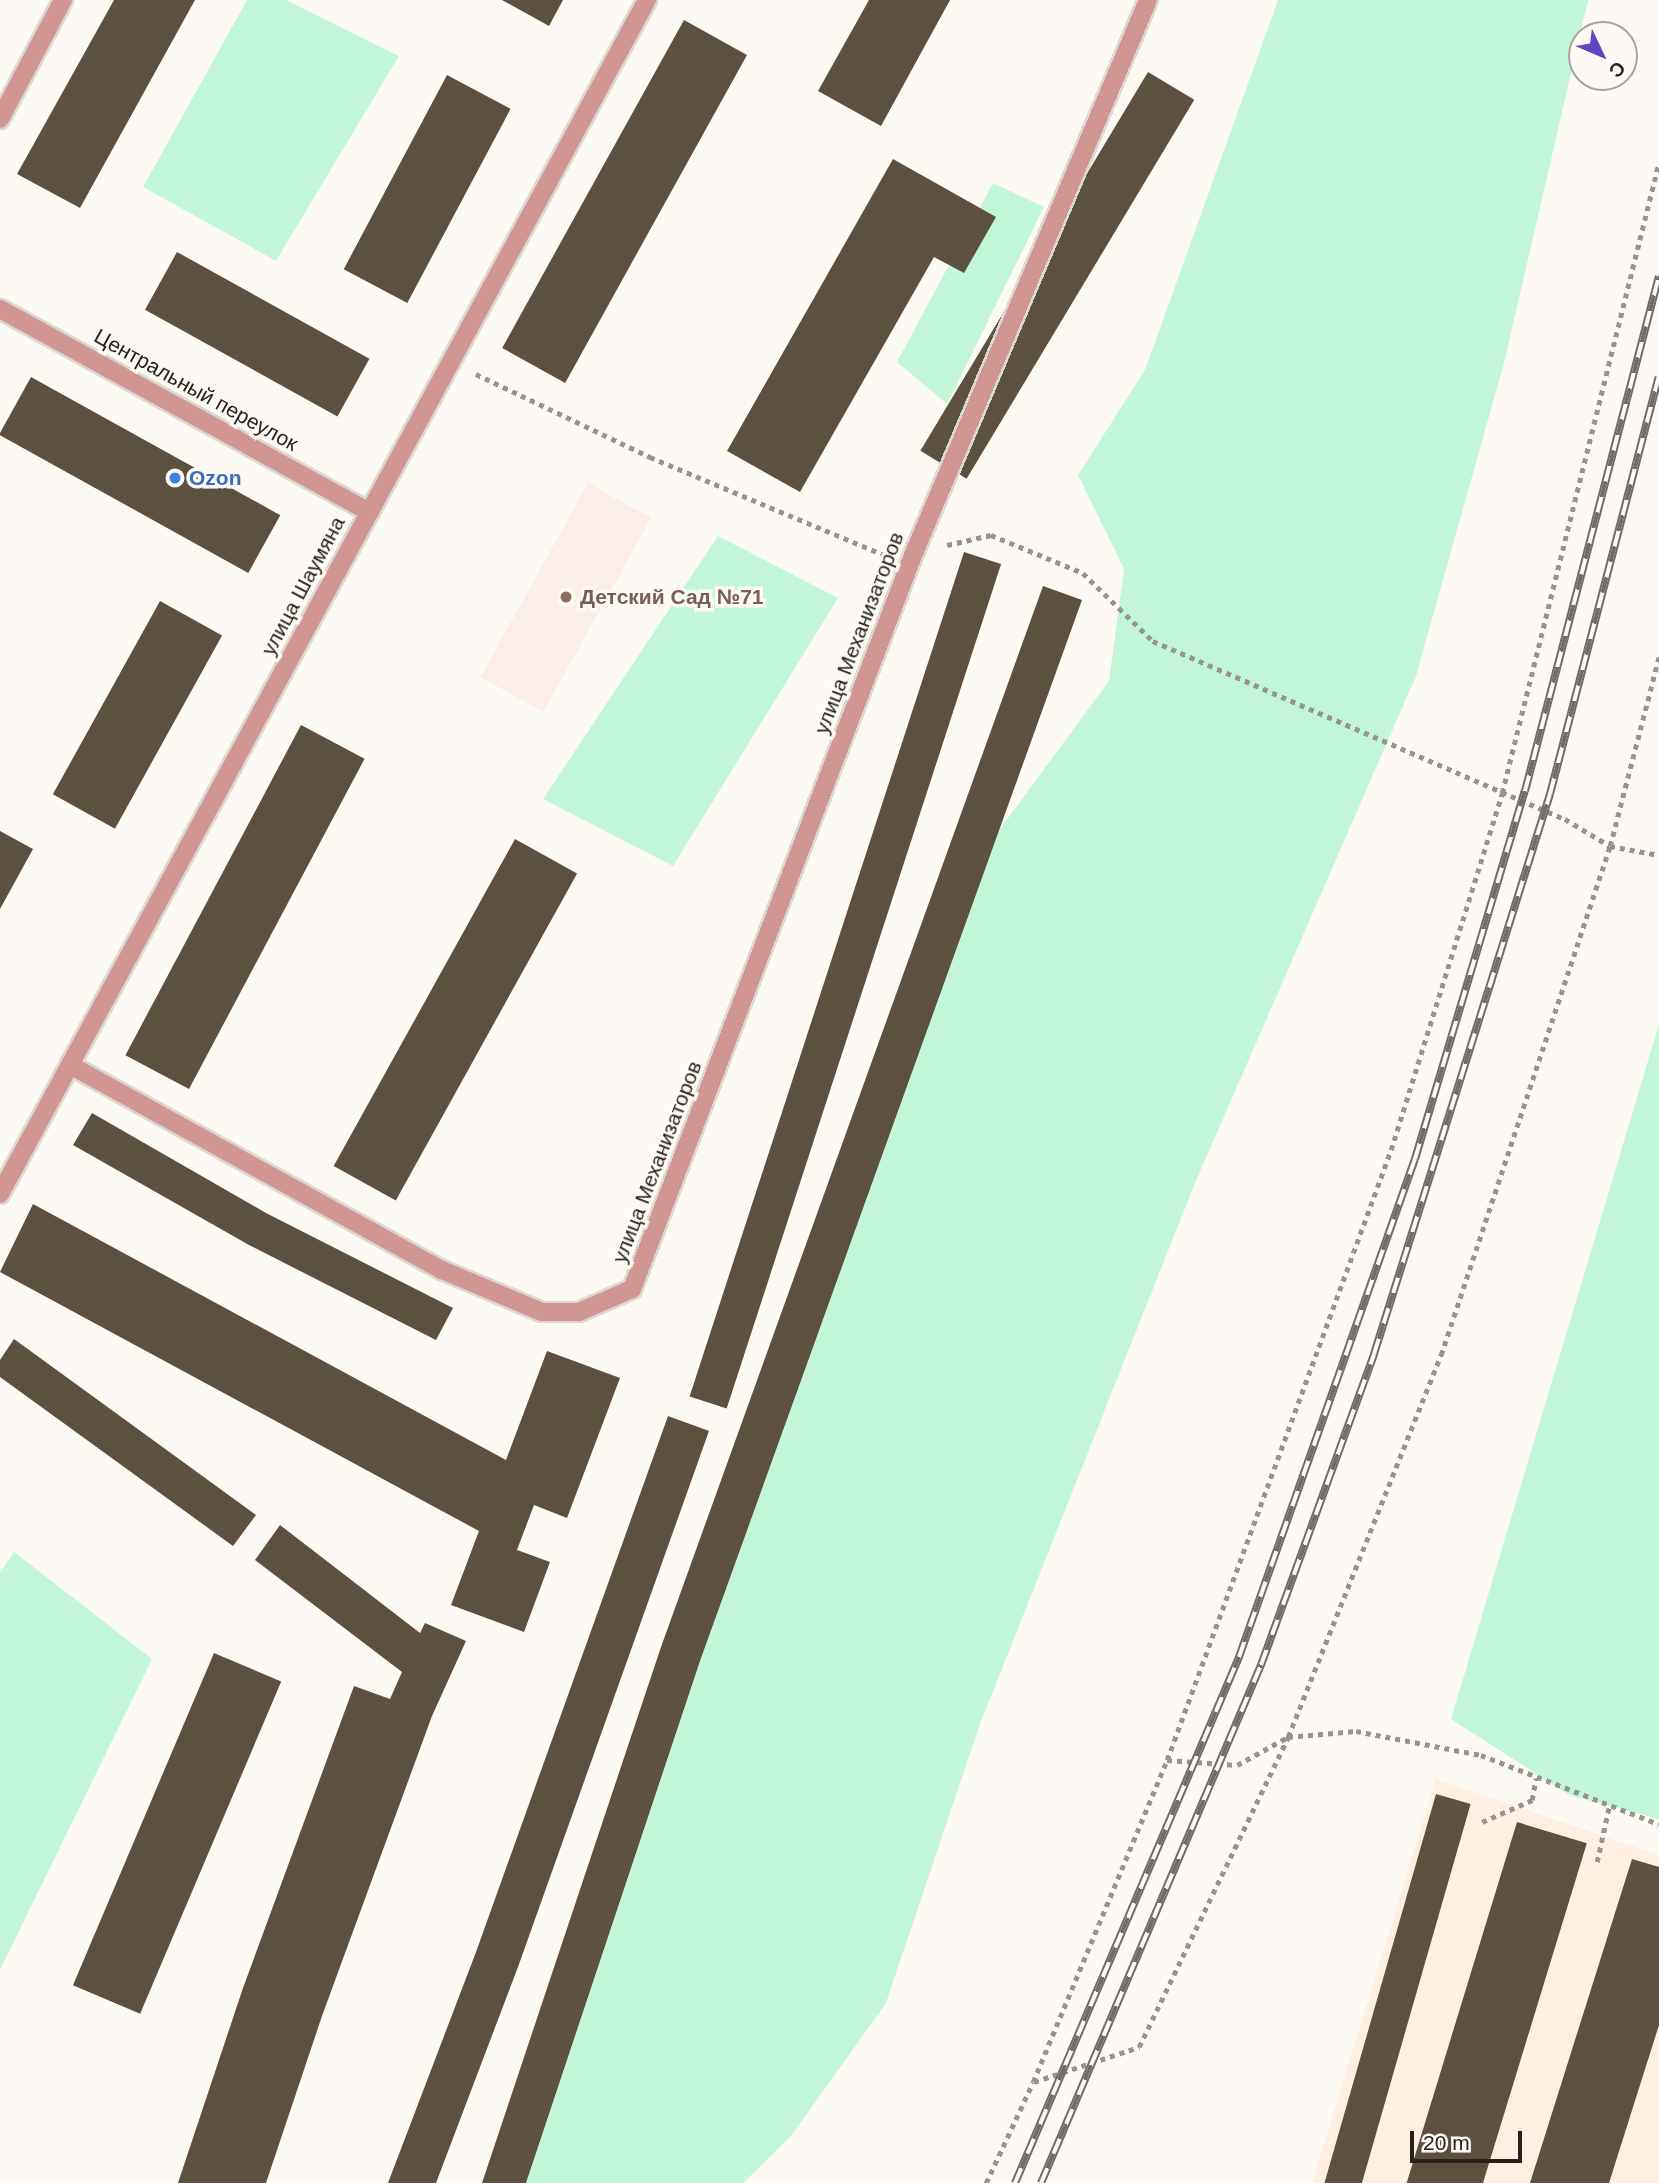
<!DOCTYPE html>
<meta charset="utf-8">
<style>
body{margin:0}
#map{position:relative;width:1659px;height:2183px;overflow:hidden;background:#fdfaf6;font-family:Arial,sans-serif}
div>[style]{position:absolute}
.built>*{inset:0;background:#fdf0e2}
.education>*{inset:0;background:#fbede7;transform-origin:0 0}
.green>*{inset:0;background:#c1f6d9}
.building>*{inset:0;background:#5c5041;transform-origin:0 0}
.path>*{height:4.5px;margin-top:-2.25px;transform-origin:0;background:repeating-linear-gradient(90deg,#98938f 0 5px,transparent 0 10px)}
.roads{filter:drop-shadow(2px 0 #dbd7d3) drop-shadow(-2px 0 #dbd7d3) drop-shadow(0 2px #dbd7d3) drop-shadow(0 -2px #dbd7d3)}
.lane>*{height:18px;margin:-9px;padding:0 9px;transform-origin:9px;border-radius:9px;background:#d19592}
.street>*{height:18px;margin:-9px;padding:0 9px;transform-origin:9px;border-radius:9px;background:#d19592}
.rail>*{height:8px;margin-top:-4px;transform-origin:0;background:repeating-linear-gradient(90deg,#fdfaf6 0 16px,#716c66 0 32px);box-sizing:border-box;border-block:2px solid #716c66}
.dots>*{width:19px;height:19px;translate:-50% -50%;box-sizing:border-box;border:4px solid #fdfaf6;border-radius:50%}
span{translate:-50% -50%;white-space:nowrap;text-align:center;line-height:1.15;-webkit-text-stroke:7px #fdfaf6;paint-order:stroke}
.street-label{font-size:21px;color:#27211b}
.shop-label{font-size:21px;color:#366cbe;font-weight:700}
.left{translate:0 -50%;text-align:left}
.education-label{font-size:21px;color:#785e54;font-weight:700}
.north{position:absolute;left:1568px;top:21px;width:70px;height:70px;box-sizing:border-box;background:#fdfaf6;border:2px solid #a7a39e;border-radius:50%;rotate:134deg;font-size:19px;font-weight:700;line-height:28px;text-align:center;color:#27211b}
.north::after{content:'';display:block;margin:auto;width:24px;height:32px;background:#6047bf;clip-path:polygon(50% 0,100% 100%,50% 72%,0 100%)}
.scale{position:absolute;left:1410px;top:2131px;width:112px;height:32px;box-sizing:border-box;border:4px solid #27211b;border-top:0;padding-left:9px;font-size:21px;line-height:24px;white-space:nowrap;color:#27211b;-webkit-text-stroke:5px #fdfaf6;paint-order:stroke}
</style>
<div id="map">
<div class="built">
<div style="clip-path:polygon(1436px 1779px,1659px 1855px,1659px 2183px,1312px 2183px)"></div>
</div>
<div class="education">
<div style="left:588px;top:483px;width:72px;height:222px;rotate:29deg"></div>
</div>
<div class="green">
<div style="clip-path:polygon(247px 0,286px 0,399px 56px,276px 261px,143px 187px)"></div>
<div style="clip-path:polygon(1278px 0,1588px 0,1504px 363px,1416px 676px,1195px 1183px,980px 1724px,886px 2003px,791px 2136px,743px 2183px,526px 2183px,700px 1661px,997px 833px,1109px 681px,1124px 569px,1078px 475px,1145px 370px)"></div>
<div style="clip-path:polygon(993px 183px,1044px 207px,947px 404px,897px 362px)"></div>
<div style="clip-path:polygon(718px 536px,838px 598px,673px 866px,543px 799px)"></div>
<div style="clip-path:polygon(1659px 1024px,1659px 1819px,1569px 1795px,1451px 1719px)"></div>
<div style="clip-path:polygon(14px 1552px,152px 1659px,0 1970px,0 1573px)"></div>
</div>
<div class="building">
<div style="clip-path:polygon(114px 0,195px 0,80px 208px,17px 174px)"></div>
<div style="clip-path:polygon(502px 0,563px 0,549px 26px)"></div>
<div style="clip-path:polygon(869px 0,950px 0,881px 126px,818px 91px)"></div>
<div style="left:684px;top:20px;width:72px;height:375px;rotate:29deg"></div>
<div style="left:1148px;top:72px;width:54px;height:442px;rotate:31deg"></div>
<div style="left:447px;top:75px;width:72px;height:220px;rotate:28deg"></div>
<div style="clip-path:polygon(893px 159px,996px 217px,964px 273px,934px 257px,800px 492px,727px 451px)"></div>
<div style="left:177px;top:252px;width:220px;height:66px;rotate:29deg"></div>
<div style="left:31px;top:377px;width:285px;height:66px;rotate:29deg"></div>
<div style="left:964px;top:552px;width:39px;height:888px;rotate:18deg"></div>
<div style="clip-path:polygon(1043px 586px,1082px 600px,700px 1661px,526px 2183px,482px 2183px,661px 1647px)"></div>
<div style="left:160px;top:601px;width:71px;height:221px;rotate:29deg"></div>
<div style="left:301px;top:725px;width:72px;height:374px;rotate:28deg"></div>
<div style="clip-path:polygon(0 831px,33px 849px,0 909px)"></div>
<div style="left:515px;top:839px;width:71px;height:374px;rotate:29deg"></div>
<div style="clip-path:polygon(92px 1113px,266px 1213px,453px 1308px,436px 1340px,249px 1245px,73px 1145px)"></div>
<div style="clip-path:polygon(33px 1204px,506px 1460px,547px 1351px,620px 1378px,567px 1518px,534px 1505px,517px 1550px,550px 1562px,524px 1632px,451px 1605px,479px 1531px,0 1272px)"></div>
<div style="clip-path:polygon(14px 1339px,256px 1515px,233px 1546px,0 1377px,0 1360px)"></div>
<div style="clip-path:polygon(668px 1416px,709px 1431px,518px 1967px,436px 2183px,388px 2183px,476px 1952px)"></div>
<div style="clip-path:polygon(280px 1525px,420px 1633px,425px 1623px,466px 1641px,432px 1716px,322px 2016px,266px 2183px,178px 2183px,243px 1988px,354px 1686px,390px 1699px,402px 1672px,255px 1560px)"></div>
<div style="left:214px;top:1653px;width:73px;height:361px;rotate:23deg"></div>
<div style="left:1436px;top:1794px;width:36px;height:407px;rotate:16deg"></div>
<div style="left:1517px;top:1822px;width:73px;height:378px;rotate:17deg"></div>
<div style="clip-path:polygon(1632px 1859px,1659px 1867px,1659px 2025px,1609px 2183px,1530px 2183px)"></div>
</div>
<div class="path">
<div style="left:476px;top:374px;width:193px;rotate:25.5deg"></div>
<div style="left:650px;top:457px;width:254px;rotate:22.7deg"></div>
<div style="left:947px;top:545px;width:45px;rotate:-12.8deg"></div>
<div style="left:991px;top:535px;width:100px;rotate:22.4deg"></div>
<div style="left:1083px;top:573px;width:98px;rotate:44.2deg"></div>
<div style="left:1153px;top:641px;width:449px;rotate:23.4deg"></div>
<div style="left:1565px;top:819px;width:52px;rotate:31deg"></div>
<div style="left:1610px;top:846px;width:50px;rotate:10.4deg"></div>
<div style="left:1167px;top:1760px;width:70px;rotate:4.1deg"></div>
<div style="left:1237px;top:1765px;width:58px;rotate:-28.8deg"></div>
<div style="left:1288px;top:1737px;width:68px;rotate:-5deg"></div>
<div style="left:1356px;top:1731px;width:127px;rotate:10.9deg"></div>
<div style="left:1481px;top:1755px;width:191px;rotate:21.2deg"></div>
<div style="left:1482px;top:1822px;width:55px;rotate:-23.7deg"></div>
<div style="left:1532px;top:1800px;width:22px;rotate:-80deg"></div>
<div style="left:1597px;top:1862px;width:56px;rotate:-77.7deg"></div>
<div style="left:1034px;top:2082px;width:111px;rotate:-18.4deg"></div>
<div style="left:1139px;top:2047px;width:344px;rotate:-64.3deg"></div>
<div style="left:1288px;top:1737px;width:412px;rotate:-68.2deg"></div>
<div style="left:1441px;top:1355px;width:536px;rotate:-71.63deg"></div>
<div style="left:1610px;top:846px;width:195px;rotate:-75.5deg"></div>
<div style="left:986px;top:2183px;width:111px;rotate:-65deg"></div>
<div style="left:1033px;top:2082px;width:349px;rotate:-67.4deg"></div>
<div style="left:1167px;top:1760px;width:650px;rotate:-69.84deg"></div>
<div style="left:1391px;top:1150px;width:374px;rotate:-72.7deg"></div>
<div style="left:1502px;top:793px;width:650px;rotate:-76.03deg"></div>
</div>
<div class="roads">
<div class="lane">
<div style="left:70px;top:1065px;width:425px;rotate:28.9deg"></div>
<div style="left:442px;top:1270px;width:108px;rotate:22.8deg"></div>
<div style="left:542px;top:1312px;width:37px"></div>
<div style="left:579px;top:1312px;width:58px;rotate:-23.5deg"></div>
</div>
<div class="street">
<div style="left:0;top:119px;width:135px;rotate:-62.1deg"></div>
<div style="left:0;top:309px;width:422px;rotate:28.8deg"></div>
<div style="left:0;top:1194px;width:1358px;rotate:-61.55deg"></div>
<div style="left:632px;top:1289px;width:788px;rotate:-69.04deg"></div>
<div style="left:914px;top:553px;width:600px;rotate:-67.06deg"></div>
</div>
</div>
<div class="rail">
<div style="left:1015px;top:2183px;width:572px;rotate:-66.93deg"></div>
<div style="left:1239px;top:1657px;width:528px;rotate:-70.54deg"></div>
<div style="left:1415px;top:1159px;width:384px;rotate:-73.4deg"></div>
<div style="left:1525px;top:791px;width:532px;rotate:-75.42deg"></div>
<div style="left:1041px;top:2183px;width:563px;rotate:-66.99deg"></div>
<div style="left:1261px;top:1665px;width:331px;rotate:-70deg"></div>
<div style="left:1374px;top:1354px;width:587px;rotate:-72.55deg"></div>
<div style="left:1550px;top:794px;width:431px;rotate:-75.4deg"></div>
</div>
<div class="dots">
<div style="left:175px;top:478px;background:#3f7fe0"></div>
<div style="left:566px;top:597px;background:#8d6e63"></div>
</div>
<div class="street-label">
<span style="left:196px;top:390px;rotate:29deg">Центральный переулок</span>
<span style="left:303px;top:586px;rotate:-62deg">улица Шаумяна</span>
<span style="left:859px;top:633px;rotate:-69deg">улица Механизаторов</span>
<span style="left:657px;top:1162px;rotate:-69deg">улица Механизаторов</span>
</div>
<div class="shop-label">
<span class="left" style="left:189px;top:478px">Ozon</span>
</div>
<div class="education-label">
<span class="left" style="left:580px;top:597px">Детский Сад №71</span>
</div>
<div class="north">С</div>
<div class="scale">20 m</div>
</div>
